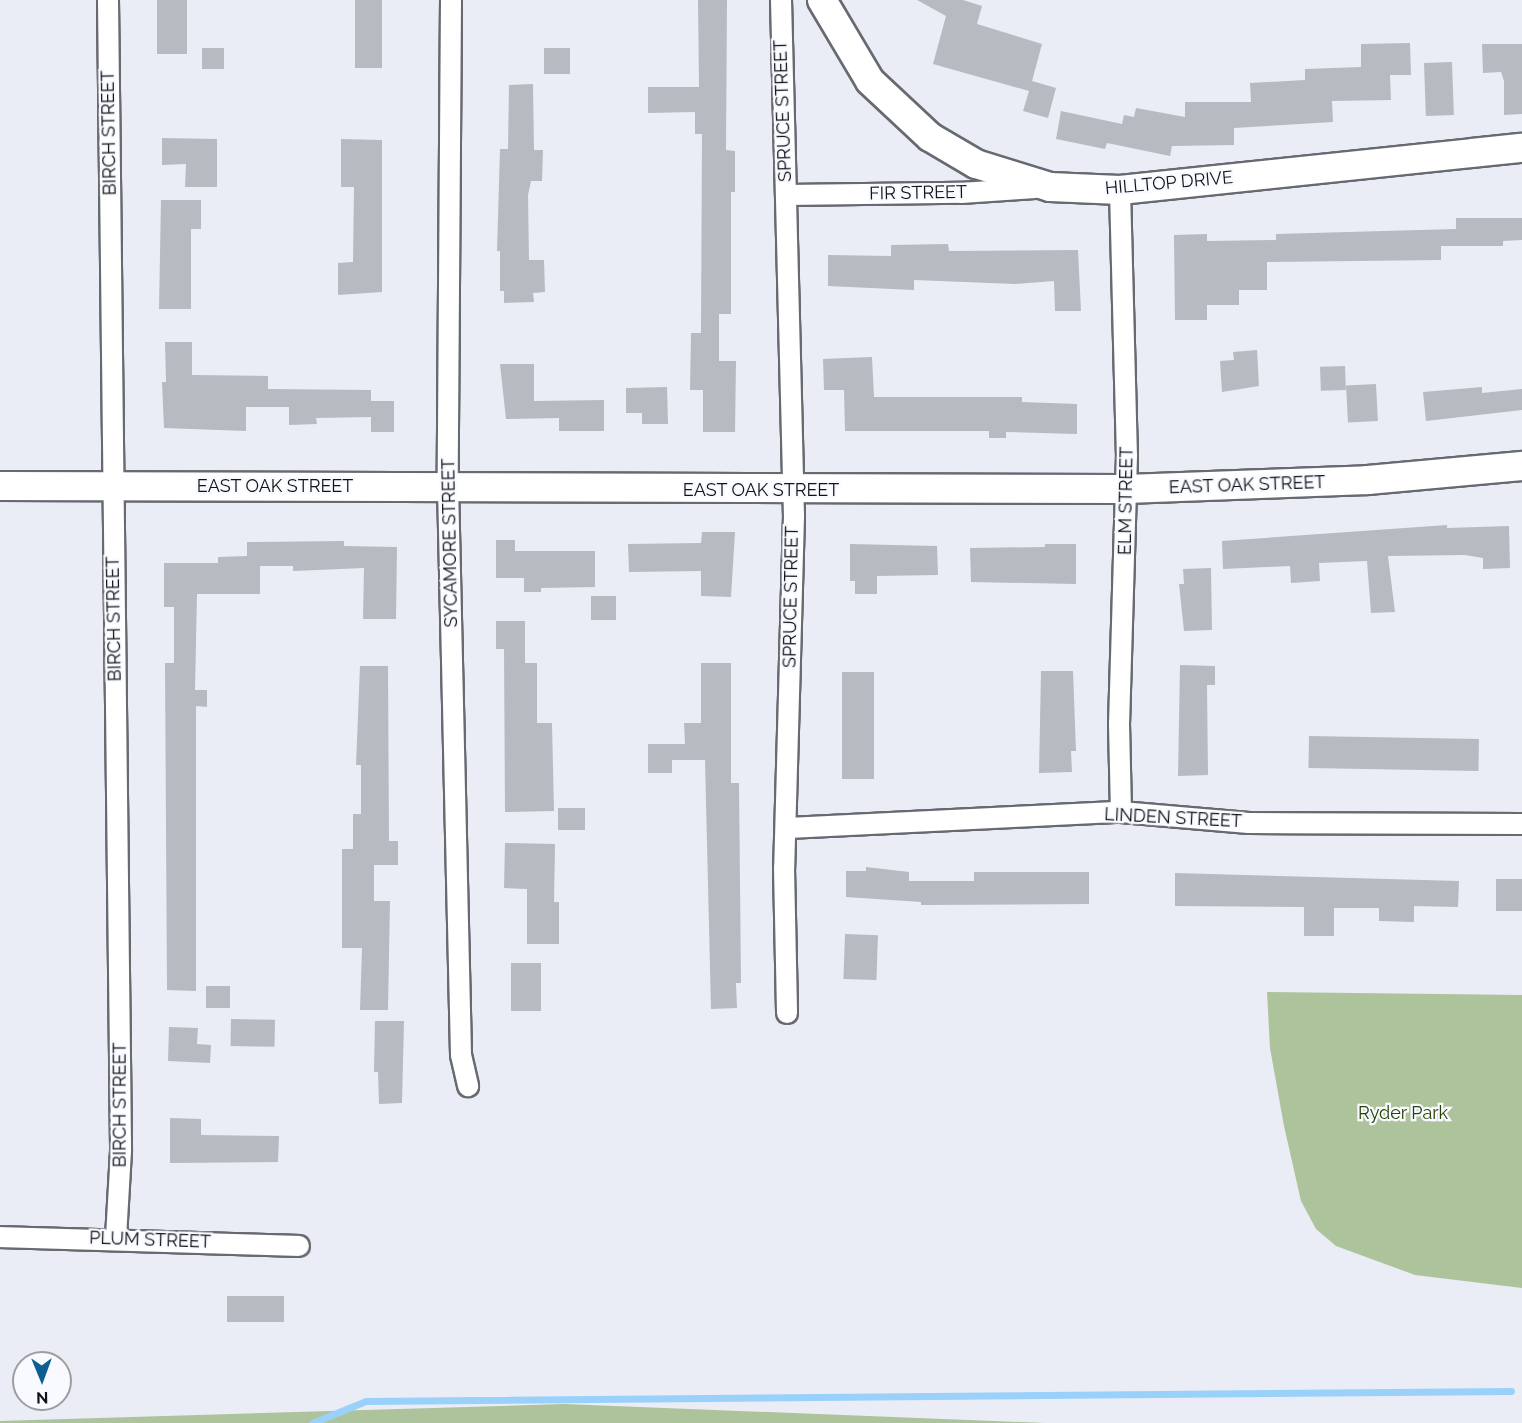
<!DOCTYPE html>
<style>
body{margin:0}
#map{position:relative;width:1522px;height:1423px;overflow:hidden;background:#eaedf5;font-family:Raleway,sans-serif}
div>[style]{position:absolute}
.green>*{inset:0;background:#adc39b}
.stream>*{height:7px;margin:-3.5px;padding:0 3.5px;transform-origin:3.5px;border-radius:3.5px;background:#9ad1fa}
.building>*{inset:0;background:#b7bac1;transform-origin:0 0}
.roads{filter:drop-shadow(2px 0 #676a71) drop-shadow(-2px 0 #676a71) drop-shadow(0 2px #676a71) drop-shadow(0 -2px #676a71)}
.street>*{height:20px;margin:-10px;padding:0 10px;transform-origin:10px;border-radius:10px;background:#fff}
.secondary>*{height:28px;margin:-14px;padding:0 14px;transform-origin:14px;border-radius:14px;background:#fff}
span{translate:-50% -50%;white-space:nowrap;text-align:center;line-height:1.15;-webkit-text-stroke:4.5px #f8faff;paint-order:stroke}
.street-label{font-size:18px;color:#111215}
.park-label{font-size:18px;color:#284105}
.north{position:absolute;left:12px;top:1351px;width:60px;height:60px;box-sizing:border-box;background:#f8faff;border:2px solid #9c9da1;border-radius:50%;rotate:179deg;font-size:16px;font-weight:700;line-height:24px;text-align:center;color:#111215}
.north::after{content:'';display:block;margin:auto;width:21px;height:27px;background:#0f5e91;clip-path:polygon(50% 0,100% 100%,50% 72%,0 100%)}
</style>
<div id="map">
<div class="green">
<div style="clip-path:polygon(1267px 992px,1522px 995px,1522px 1288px,1415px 1275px,1336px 1246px,1316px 1229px,1301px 1201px,1284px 1126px,1270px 1048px)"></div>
<div style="clip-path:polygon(564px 1404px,1045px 1423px,0 1423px,0 1421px)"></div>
</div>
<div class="stream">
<div style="left:312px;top:1423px;width:58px;rotate:-22.2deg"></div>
<div style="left:366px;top:1401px;width:1145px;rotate:-0.5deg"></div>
</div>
<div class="building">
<div style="left:157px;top:0;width:30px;height:54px"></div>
<div style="left:355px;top:0;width:27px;height:68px"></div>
<div style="clip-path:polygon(698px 0,727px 0,726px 150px,735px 151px,735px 192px,731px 192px,731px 314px,719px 314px,719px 361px,736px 361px,735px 432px,703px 432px,703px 390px,690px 390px,691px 333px,701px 333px,702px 134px,695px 134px,695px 112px,648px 113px,648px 87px,699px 87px)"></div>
<div style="clip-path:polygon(917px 0,963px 0,982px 6px,977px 24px,1042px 44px,1032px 81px,1056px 88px,1048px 118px,1023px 111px,1029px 91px,933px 64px,946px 16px)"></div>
<div style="clip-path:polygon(1410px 43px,1411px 75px,1390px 75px,1391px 100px,1332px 101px,1333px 122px,1234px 128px,1234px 145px,1172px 146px,1170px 156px,1107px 143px,1105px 149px,1056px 139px,1061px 111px,1122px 124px,1124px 115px,1134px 117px,1136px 108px,1185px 117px,1185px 102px,1251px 102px,1250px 83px,1305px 80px,1305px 69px,1361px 67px,1361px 44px)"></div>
<div style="clip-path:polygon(1482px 44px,1522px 44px,1522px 114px,1504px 115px,1504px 81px,1501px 72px,1483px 73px)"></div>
<div style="left:224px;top:48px;width:21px;height:22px;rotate:90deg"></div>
<div style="left:544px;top:48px;width:26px;height:26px"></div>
<div style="left:1452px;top:62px;width:53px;height:28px;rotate:88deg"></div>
<div style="clip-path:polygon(533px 84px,534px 150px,543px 150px,542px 181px,531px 181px,528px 195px,529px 260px,544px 260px,545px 292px,533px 293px,534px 302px,504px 303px,504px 291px,500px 291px,500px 251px,497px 251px,500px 149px,508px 149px,509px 85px)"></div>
<div style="clip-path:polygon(162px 138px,217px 139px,217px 187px,185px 187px,186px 164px,162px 165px)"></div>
<div style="clip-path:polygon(341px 139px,382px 140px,382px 292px,338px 295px,338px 263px,353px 262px,354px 187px,341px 187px)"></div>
<div style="clip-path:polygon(161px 200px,201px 200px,201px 229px,191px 229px,191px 309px,159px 309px)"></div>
<div style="clip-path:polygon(1456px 218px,1522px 218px,1522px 240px,1503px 241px,1503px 246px,1441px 246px,1441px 260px,1267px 262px,1267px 290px,1239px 290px,1239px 305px,1207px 305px,1207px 320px,1175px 320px,1174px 235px,1207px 234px,1207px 241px,1276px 240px,1276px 234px,1456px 229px)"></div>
<div style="clip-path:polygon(948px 244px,949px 251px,1078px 250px,1081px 311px,1055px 311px,1054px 281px,1015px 284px,914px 280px,914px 290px,828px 286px,828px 255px,891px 256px,891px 245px)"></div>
<div style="clip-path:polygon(165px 342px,192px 342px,192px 375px,268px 376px,268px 389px,371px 390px,371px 401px,394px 401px,394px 432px,371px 432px,371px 417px,316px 418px,317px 424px,289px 425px,289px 407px,246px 407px,246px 431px,164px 428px,162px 382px,166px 382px)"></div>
<div style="clip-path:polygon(1257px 350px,1259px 386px,1222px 392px,1220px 361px,1234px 360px,1233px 352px)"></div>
<div style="clip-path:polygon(872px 357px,874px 397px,1022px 397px,1022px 402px,1077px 404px,1077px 434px,1006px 432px,1006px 438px,989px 438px,989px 431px,845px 431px,844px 390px,824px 390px,823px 359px)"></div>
<div style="clip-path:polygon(500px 364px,534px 364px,534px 401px,604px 400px,604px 431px,559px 431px,559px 418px,506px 419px)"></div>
<div style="left:1345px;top:366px;width:24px;height:25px;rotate:88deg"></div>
<div style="left:1376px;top:384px;width:37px;height:30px;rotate:87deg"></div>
<div style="clip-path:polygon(667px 387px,668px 424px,642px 424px,642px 413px,626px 413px,626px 388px)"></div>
<div style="clip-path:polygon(1482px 387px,1482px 393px,1522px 389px,1522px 410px,1426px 421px,1423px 392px)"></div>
<div style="clip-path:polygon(1447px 525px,1447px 528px,1509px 526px,1510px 568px,1483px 569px,1483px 558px,1465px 555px,1388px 556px,1395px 612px,1371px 613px,1367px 561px,1319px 563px,1320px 581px,1291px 583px,1290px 566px,1223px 569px,1222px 541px)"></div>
<div style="clip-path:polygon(702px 532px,735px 532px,731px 597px,701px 596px,701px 571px,629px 572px,628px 544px,701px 543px)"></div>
<div style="clip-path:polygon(496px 540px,515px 540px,515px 551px,595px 551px,595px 587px,541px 588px,541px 592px,524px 592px,524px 578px,496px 578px)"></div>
<div style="clip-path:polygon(344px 541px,344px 546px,397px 547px,396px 619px,363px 619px,364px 568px,293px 571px,293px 566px,260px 566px,260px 594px,197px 594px,195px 690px,207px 690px,207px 707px,196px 706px,196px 991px,167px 990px,165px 663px,174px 663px,174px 607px,164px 607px,164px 563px,218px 563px,218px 557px,247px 556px,247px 542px)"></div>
<div style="clip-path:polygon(850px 544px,937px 546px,938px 575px,877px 576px,877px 594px,855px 594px,855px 581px,850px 581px)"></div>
<div style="clip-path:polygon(1045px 544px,1076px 544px,1076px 584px,971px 582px,970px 548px,1045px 547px)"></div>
<div style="clip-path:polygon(1211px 568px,1212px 630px,1184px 631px,1179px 584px,1184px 584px,1183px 569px)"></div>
<div style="left:591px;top:596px;width:25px;height:24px"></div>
<div style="clip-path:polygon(496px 621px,525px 621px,525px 663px,537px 663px,537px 723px,552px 723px,554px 811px,505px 812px,504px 649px,496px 649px)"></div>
<div style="clip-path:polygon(701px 663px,731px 663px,731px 783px,739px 783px,741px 983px,736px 983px,737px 1008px,711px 1009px,705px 760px,672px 760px,672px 773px,648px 773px,648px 744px,685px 744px,684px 723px,701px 723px)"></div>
<div style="clip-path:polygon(1180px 665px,1215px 666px,1215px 685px,1207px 685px,1208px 775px,1178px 776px)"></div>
<div style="clip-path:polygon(360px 666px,388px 666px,389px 841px,398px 841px,398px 865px,374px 865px,374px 901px,390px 901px,388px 1010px,360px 1010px,362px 948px,342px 948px,342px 849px,353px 849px,353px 814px,361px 814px,361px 765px,356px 765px)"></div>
<div style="clip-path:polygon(1041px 671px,1073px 671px,1076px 751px,1071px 751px,1072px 772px,1039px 773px)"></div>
<div style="left:842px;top:672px;width:32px;height:107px"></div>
<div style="left:1309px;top:736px;width:170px;height:32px;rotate:1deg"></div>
<div style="left:585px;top:808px;width:22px;height:27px;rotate:90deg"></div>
<div style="clip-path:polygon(505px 843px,555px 844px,554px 902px,559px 902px,559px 944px,527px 944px,527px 889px,504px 888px)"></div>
<div style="clip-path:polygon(866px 867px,909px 872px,909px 881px,974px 881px,974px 872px,1089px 872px,1089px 904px,921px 905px,921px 902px,846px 897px,846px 871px,866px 871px)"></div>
<div style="clip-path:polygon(1175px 873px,1459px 881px,1458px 907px,1414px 906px,1414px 922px,1379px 921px,1379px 908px,1334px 908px,1334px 936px,1304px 936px,1304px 907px,1175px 906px)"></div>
<div style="left:1496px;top:879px;width:26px;height:32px"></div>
<div style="left:845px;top:934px;width:33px;height:45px;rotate:2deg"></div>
<div style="left:511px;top:963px;width:30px;height:48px"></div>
<div style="left:206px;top:986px;width:24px;height:22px"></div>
<div style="left:231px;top:1019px;width:44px;height:27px;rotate:1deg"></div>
<div style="clip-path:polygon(375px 1021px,404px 1021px,402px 1103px,379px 1104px,378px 1072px,374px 1072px)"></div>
<div style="clip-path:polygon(169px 1027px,198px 1028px,197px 1044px,211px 1045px,210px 1063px,168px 1061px)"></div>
<div style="clip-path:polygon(170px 1118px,201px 1119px,201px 1135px,279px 1136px,278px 1162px,170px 1163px)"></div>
<div style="left:284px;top:1296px;width:26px;height:57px;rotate:90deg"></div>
</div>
<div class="roads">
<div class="street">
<div style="left:108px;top:0;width:1151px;rotate:89.35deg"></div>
<div style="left:121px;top:1151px;width:88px;rotate:93.3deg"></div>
<div style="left:451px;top:0;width:486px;rotate:90.4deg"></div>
<div style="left:448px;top:486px;width:569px;rotate:88.69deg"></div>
<div style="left:461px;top:1055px;width:32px;rotate:77deg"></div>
<div style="left:781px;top:0;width:516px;rotate:88.56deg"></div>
<div style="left:794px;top:516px;width:352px;rotate:91.6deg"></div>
<div style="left:784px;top:868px;width:145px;rotate:88.8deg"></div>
<div style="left:1120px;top:190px;width:265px;rotate:88.5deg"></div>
<div style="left:1127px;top:455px;width:269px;rotate:91.7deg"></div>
<div style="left:1119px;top:724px;width:88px;rotate:88.7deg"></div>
<div style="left:786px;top:195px;width:175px;rotate:-0.7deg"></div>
<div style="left:961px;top:193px;width:74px;rotate:-3.9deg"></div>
<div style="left:788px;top:828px;width:333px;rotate:-2.8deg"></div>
<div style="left:1121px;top:812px;width:128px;rotate:4.9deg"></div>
<div style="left:1249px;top:823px;width:273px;rotate:0.2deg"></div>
<div style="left:0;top:1237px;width:299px;rotate:1.7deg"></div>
</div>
<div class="secondary">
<div style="left:822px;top:0;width:94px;rotate:59.3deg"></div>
<div style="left:870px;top:81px;width:82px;rotate:43deg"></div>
<div style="left:930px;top:137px;width:53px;rotate:30.4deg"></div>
<div style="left:976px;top:164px;width:77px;rotate:17.3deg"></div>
<div style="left:1050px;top:187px;width:70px;rotate:2.5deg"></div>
<div style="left:1120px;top:190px;width:404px;rotate:-6deg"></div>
<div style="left:0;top:486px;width:1126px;rotate:0.15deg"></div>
<div style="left:1126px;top:489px;width:242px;rotate:-2.1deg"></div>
<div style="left:1368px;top:480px;width:155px;rotate:-5.2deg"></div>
</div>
</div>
<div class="street-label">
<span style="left:783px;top:111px;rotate:-92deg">SPRUCE STREET</span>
<span style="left:109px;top:133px;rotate:-91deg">BIRCH STREET</span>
<span style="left:1169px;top:183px;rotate:-5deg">HILLTOP DRIVE</span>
<span style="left:918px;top:193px;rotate:-1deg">FIR STREET</span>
<span style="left:1247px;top:485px;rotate:-2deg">EAST OAK STREET</span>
<span style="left:275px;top:486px">EAST OAK STREET</span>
<span style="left:761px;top:490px">EAST OAK STREET</span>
<span style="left:1126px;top:501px;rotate:-89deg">ELM STREET</span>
<span style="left:450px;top:543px;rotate:-91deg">SYCAMORE STREET</span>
<span style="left:791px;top:597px;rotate:-89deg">SPRUCE STREET</span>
<span style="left:114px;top:619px;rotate:-91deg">BIRCH STREET</span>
<span style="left:1173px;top:818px;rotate:3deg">LINDEN STREET</span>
<span style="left:120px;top:1105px;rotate:-90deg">BIRCH STREET</span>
<span style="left:150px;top:1240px;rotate:2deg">PLUM STREET</span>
</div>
<div class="park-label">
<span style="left:1403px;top:1113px">Ryder Park</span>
</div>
<div class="north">N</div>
</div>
